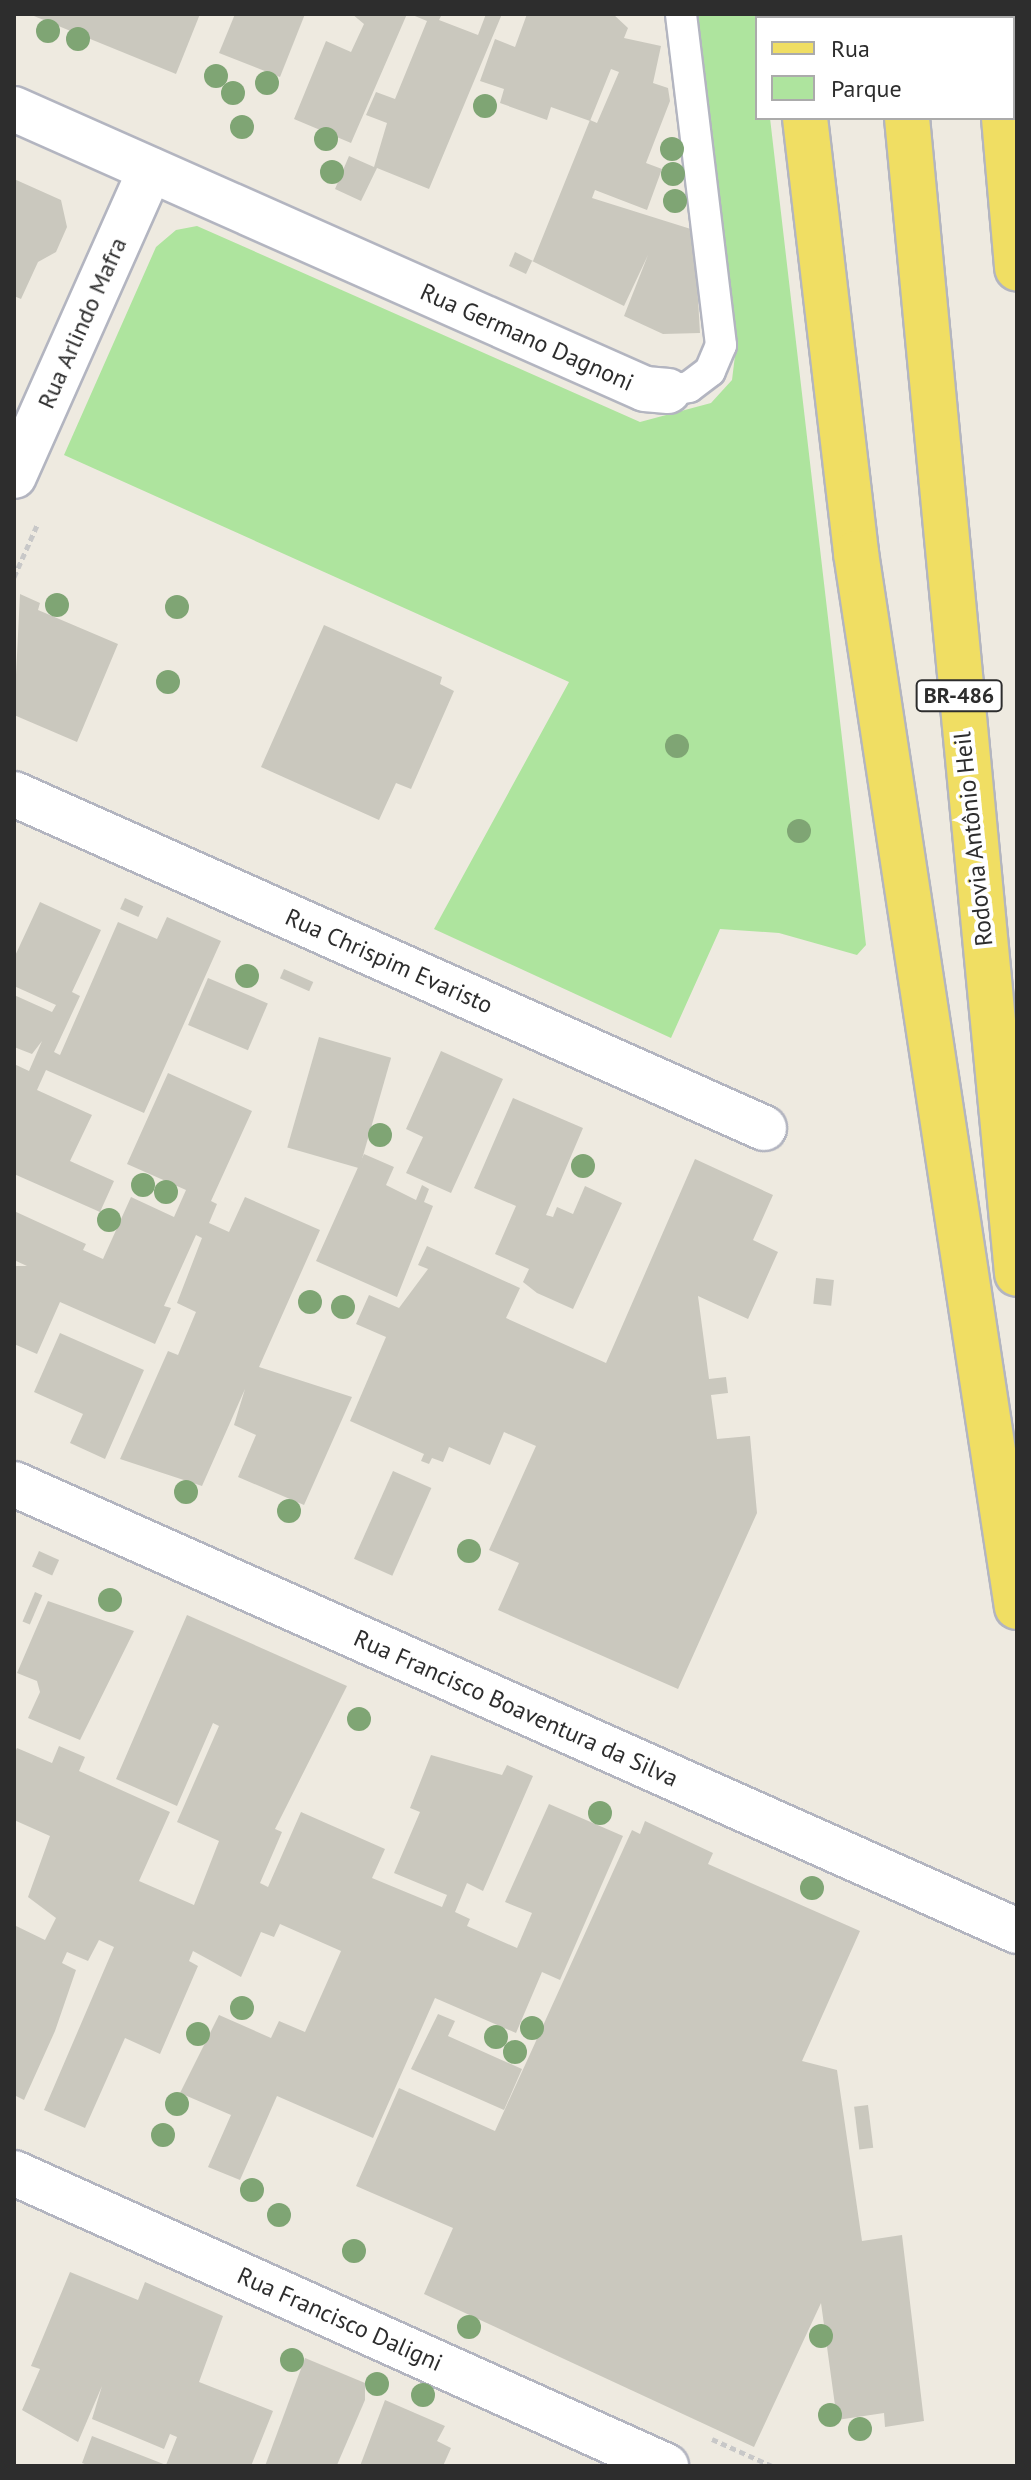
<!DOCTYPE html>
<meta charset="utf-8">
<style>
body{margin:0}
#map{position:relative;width:1031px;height:2480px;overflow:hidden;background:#eeeae0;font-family:"PT Sans",sans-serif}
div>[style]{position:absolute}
.green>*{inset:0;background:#aee49e}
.building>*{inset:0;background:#cac8be;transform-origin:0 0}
.path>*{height:5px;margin-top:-2.5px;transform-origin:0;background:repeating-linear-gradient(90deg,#c8c8c8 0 6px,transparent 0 10px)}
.roads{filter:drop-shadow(2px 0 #b3b5c0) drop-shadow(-2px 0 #b3b5c0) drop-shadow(0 2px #b3b5c0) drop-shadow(0 -2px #b3b5c0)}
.lane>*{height:30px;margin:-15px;padding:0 15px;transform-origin:15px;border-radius:15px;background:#fff}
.street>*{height:44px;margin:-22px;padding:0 22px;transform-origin:22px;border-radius:22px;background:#fff}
.primary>*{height:44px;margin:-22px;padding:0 22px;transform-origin:22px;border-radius:22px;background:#f0de63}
.trees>*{width:24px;height:24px;margin:-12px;border-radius:50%;background:#7fa574}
span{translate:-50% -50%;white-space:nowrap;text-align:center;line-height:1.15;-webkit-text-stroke:8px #fff;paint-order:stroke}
.shield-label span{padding:2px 6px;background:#fff;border:2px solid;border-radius:6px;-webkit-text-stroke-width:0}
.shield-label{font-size:22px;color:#2d2d2d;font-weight:700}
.street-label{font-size:24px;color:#2d2d2d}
.frame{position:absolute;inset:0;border:16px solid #2d2d2d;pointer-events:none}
.legend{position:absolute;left:755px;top:16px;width:260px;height:104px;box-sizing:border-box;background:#fff;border:2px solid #ababab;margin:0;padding:10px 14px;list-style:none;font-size:24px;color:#2d2d2d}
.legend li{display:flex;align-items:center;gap:16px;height:40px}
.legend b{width:40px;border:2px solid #ababab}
</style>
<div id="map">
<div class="green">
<div style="clip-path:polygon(695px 14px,758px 14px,757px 118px,770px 118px,866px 945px,857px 955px,779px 933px,720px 929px,671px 1038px,434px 929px,569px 682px,64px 455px,156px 247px,176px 230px,197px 226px,640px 422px,711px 403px,732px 380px,737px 339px)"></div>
</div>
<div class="building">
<div style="clip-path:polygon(29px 14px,200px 14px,176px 74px)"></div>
<div style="clip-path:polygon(235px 14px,305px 14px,280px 77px,219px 53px)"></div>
<div style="clip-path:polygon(352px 14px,407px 14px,351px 143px,294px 119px,326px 41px,351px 52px,364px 24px)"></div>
<div style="clip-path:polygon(410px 14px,442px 14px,439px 20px,478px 35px,486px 14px,502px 14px,429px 189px,377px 168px,361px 201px,335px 189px,349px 156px,374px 167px,387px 123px,366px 115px,376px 92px,395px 99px,427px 21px)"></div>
<div style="clip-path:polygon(527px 14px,613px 14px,628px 28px,624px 38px,661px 46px,653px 83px,668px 88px,670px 101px,646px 163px,662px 169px,647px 210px,595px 190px,592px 198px,694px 230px,700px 333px,663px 334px,624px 316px,648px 255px,624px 306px,532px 261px,526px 274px,509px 266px,515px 252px,533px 261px,590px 120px,597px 123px,619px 72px,611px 69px,590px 121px,551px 107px,547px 120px,500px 103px,504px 89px,480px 81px,495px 39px,515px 47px)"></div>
<div style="clip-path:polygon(14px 179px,61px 200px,67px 227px,56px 252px,38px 262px,21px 299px,14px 296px)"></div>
<div style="clip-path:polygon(20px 594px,40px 603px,38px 610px,118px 644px,77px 742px,14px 715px)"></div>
<div style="clip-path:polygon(324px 625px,442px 677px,440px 684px,454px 691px,411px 789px,396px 783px,379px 820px,261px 767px)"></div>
<div style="left:125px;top:898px;width:20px;height:12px;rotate:24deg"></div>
<div style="clip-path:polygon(40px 902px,101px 930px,72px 992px,80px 996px,54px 1052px,60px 1055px,118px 922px,157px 939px,167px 917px,221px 941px,144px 1113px,46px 1070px,37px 1090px,92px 1115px,70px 1161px,114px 1181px,100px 1212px,14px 1174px,14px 1064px,29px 1071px,42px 1041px,32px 1054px,14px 1047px,14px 995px,52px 1012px,56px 1005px,14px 986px,14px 958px)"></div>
<div style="left:284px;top:969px;width:32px;height:10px;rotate:24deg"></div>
<div style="left:208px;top:978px;width:65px;height:51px;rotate:23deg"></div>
<div style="left:319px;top:1037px;width:75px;height:115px;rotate:16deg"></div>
<div style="clip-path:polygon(441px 1051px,503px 1079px,451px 1193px,406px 1173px,423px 1137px,406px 1129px)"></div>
<div style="clip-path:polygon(168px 1073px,252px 1111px,211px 1201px,217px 1204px,209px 1223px,229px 1232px,245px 1197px,320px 1230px,259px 1367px,352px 1397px,304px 1505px,238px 1477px,256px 1435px,234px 1425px,245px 1389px,202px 1486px,120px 1459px,168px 1351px,178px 1355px,196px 1312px,177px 1303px,202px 1238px,196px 1235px,164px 1306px,171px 1308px,155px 1344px,60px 1302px,37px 1354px,14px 1344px,14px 1266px,27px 1266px,14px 1260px,14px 1211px,86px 1244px,83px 1250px,103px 1259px,131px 1197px,174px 1217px,186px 1190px,127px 1164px)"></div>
<div style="clip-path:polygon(513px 1098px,583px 1128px,546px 1215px,553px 1217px,557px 1207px,573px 1214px,585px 1186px,622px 1203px,573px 1309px,537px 1293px,523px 1282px,529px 1269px,495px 1254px,516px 1206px,474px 1188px)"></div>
<div style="clip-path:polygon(364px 1154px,394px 1167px,386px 1185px,416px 1200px,422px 1185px,429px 1189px,424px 1202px,433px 1206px,397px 1297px,316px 1261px)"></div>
<div style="clip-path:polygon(695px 1159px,773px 1195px,753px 1240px,778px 1252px,748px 1319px,698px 1296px,709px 1379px,726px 1377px,728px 1393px,711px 1395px,717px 1439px,750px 1436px,757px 1513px,678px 1689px,498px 1610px,519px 1563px,489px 1550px,536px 1446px,504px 1432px,490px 1465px,449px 1447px,443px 1462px,432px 1458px,429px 1464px,421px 1461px,424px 1454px,350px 1421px,386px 1337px,356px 1324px,369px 1295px,399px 1308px,428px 1269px,418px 1265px,427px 1246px,520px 1288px,506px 1318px,606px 1363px)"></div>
<div style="left:816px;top:1278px;width:18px;height:26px;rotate:6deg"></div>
<div style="clip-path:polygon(60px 1333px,144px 1370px,105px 1459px,70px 1443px,83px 1414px,34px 1392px)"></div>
<div style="left:393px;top:1471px;width:42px;height:96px;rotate:24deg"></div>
<div style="left:39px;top:1551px;width:22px;height:17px;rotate:24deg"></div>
<div style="left:35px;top:1592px;width:8px;height:32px;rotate:23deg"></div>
<div style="clip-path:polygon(48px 1601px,134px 1631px,80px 1740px,28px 1718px,40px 1692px,37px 1681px,17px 1673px)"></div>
<div style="clip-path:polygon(187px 1615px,347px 1686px,275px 1829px,282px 1832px,260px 1883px,268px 1887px,301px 1812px,385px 1849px,372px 1878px,442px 1907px,447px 1895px,394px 1873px,420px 1812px,410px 1808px,431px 1755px,502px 1775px,507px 1765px,533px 1776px,483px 1891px,467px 1883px,455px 1912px,470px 1919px,467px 1926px,517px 1948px,532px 1913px,505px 1902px,549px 1804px,623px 1836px,560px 1980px,542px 1972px,516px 2033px,435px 1998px,373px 2138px,277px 2096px,240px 2180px,208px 2167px,231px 2115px,180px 2093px,219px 2015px,271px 2038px,279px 2021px,305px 2032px,341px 1951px,280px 1924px,274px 1937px,261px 1932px,241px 1977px,193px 1951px,189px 1961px,198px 1966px,160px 2054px,125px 2038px,85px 2128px,44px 2110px,114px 1947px,99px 1940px,88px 1961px,67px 1952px,62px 1963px,76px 1970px,55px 2031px,24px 2100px,14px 2095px,14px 1925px,45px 1940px,56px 1918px,28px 1897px,50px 1836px,14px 1820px,14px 1754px,17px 1748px,52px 1763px,59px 1746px,85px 1757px,79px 1771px,170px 1812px,139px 1881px,194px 1905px,219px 1841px,177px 1822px,219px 1726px,213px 1723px,177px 1806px,116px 1779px)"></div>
<div style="clip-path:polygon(645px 1821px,713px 1853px,708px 1864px,860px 1931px,802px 2061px,837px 2070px,862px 2241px,902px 2235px,924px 2421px,885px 2427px,884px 2413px,837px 2420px,821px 2303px,754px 2447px,424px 2294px,453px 2228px,356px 2186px,399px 2088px,495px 2131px,632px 1830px,640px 1834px)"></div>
<div style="clip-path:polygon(438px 2014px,455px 2021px,448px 2036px,522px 2069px,504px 2110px,411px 2069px)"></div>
<div style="left:868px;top:2105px;width:43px;height:14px;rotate:83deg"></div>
<div style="clip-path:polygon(70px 2272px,138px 2300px,145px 2282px,223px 2316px,199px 2382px,273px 2411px,251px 2466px,90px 2466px,82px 2463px,92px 2436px,166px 2465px,177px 2437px,170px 2434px,164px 2449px,92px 2419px,102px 2386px,78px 2442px,22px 2410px,40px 2369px,31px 2366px)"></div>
<div style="clip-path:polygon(305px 2358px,365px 2383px,365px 2400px,337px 2465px,265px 2466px)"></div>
<div style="clip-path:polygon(385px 2400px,445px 2426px,437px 2441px,451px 2448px,443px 2466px,360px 2466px)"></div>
</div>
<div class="path">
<div style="left:14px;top:577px;width:59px;rotate:-66deg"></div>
<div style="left:712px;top:2439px;width:66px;rotate:24.2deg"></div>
</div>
<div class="roads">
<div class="lane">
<div style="left:668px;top:391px;width:21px;rotate:-11deg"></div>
<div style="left:689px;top:387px;width:26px;rotate:-37deg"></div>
<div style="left:710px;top:371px;width:28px;rotate:-67deg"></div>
<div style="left:721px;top:345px;width:333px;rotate:-96.9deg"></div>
</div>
<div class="street">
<div style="left:14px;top:109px;width:690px;rotate:23.93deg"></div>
<div style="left:645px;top:389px;width:23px;rotate:5deg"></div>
<div style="left:14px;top:476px;width:335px;rotate:-66deg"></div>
<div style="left:14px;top:794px;width:821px;rotate:24.01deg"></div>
<div style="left:14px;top:1484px;width:1098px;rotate:24.02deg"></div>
<div style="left:14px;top:2173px;width:715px;rotate:24.2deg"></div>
</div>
<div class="primary">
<div style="left:792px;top:14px;width:4px;rotate:76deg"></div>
<div style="left:898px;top:14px;width:4px;rotate:90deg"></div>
<div style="left:995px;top:14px;width:4px;rotate:76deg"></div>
<div style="left:805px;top:118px;width:438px;rotate:83.3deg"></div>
<div style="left:856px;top:553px;width:1066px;rotate:81.32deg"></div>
<div style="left:907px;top:118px;width:1161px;rotate:84.56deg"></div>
<div style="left:1004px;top:118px;width:151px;rotate:85deg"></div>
</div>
</div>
<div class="trees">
<div style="left:48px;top:31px"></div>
<div style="left:78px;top:39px"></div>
<div style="left:216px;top:76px"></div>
<div style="left:267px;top:83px"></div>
<div style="left:233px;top:93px"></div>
<div style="left:485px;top:106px"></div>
<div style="left:242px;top:127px"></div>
<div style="left:326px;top:139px"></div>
<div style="left:672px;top:149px"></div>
<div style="left:332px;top:172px"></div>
<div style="left:673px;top:174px"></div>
<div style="left:675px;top:201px"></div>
<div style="left:57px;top:605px"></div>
<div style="left:177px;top:607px"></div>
<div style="left:168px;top:682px"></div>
<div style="left:677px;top:746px"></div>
<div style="left:799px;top:831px"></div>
<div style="left:247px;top:976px"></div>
<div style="left:380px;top:1135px"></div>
<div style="left:583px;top:1166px"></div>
<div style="left:143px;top:1185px"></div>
<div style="left:166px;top:1192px"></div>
<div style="left:109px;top:1220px"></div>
<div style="left:310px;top:1302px"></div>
<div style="left:343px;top:1307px"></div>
<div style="left:186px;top:1492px"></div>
<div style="left:289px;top:1511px"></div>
<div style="left:469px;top:1551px"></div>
<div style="left:110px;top:1600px"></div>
<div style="left:359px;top:1719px"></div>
<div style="left:600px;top:1813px"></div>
<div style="left:812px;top:1888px"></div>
<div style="left:242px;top:2008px"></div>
<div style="left:532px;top:2028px"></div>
<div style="left:198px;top:2034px"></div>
<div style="left:496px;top:2037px"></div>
<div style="left:515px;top:2052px"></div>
<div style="left:177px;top:2104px"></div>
<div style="left:163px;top:2135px"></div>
<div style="left:252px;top:2190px"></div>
<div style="left:279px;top:2215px"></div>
<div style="left:354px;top:2251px"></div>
<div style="left:469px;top:2327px"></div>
<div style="left:821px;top:2336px"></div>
<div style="left:292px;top:2360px"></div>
<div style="left:377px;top:2384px"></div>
<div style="left:423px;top:2395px"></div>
<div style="left:830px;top:2415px"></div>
<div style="left:860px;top:2429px"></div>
</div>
<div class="shield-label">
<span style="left:959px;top:696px">BR-486</span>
</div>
<div class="street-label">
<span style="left:82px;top:323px;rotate:-66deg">Rua Arlindo Mafra</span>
<span style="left:527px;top:337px;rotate:24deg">Rua Germano Dagnoni</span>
<span style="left:973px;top:839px;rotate:-96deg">Rodovia Antônio Heil</span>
<span style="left:389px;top:961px;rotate:24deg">Rua Chrispim Evaristo</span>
<span style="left:516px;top:1708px;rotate:24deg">Rua Francisco Boaventura da Silva</span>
<span style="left:340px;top:2319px;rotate:24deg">Rua Francisco Daligni</span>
</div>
<div class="frame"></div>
<ul class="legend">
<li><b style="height:10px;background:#f0de63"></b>Rua</li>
<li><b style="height:22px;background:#aee49e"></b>Parque</li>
</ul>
</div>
